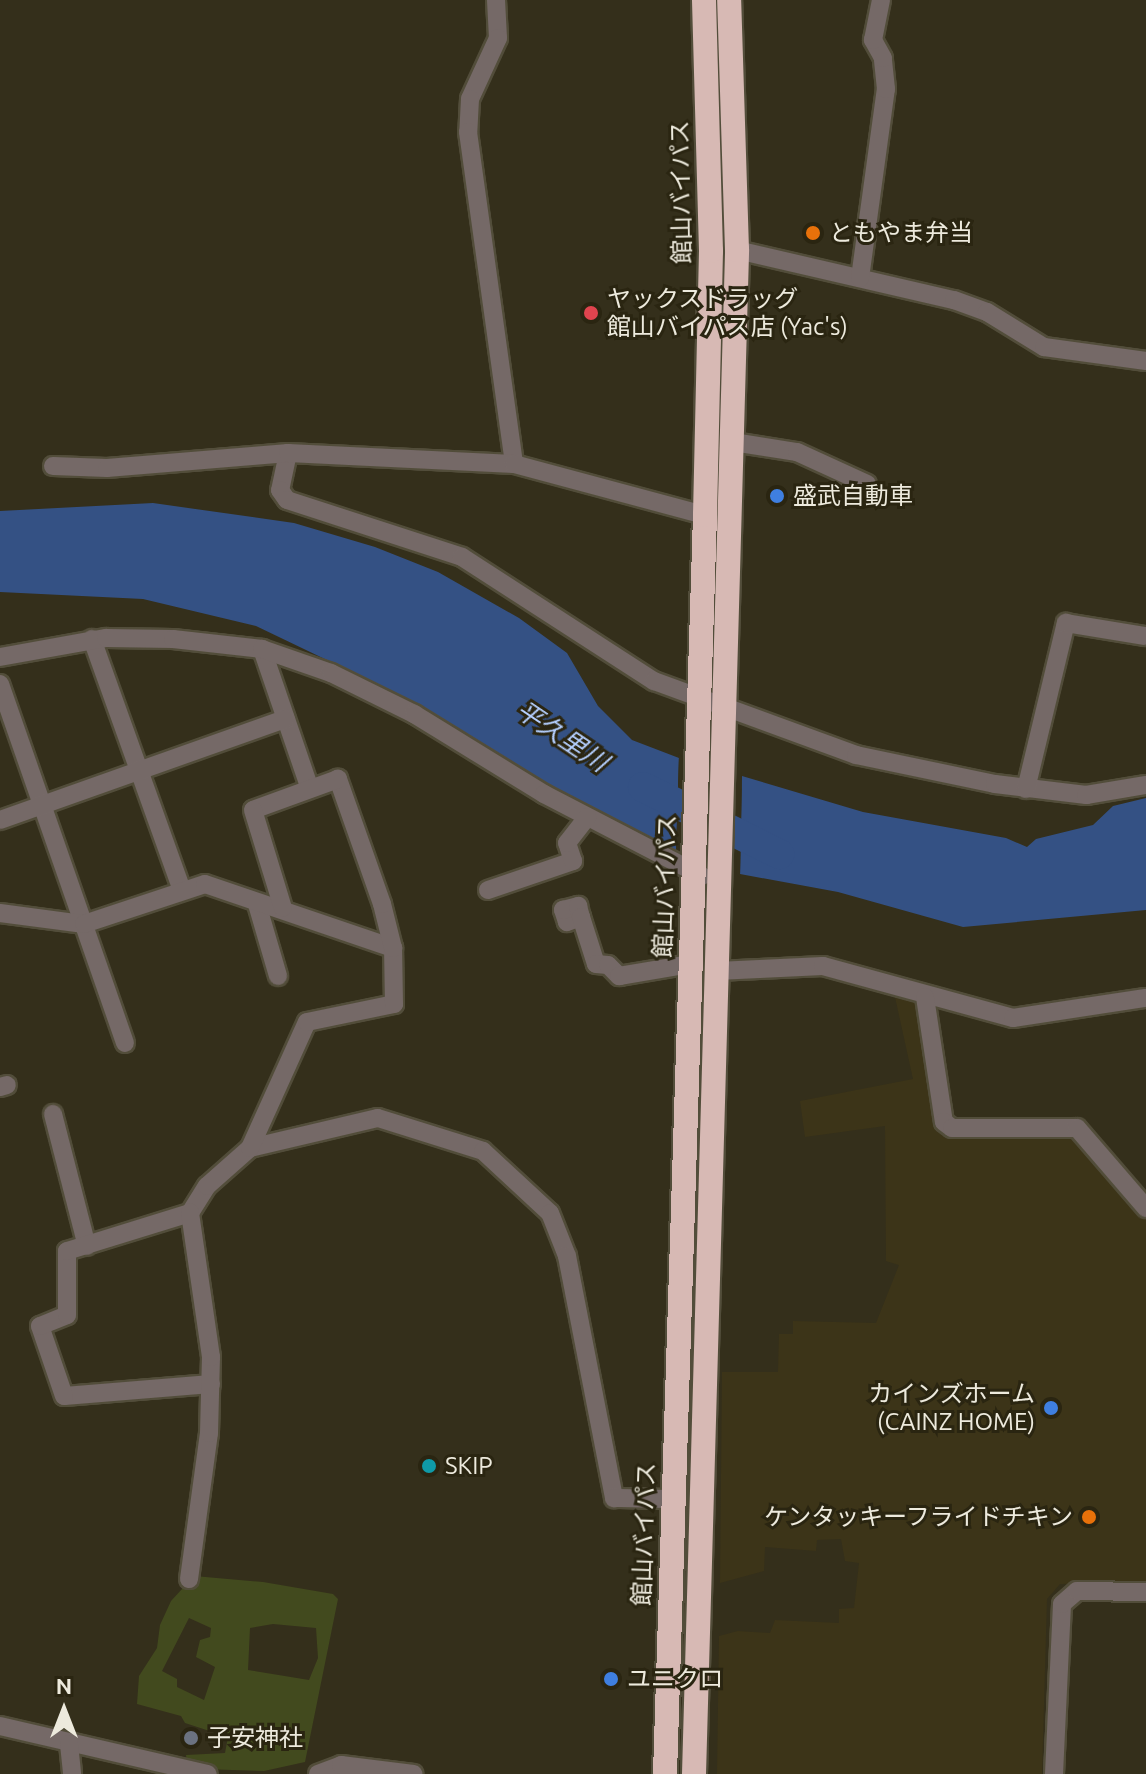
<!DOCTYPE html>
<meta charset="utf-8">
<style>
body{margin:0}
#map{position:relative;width:1146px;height:1774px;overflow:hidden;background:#342f1b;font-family:Ubuntu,"Noto Sans JP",sans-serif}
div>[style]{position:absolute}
.built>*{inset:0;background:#3c3418}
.green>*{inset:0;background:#424a1e}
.water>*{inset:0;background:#345184}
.pier>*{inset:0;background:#342f1b}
.river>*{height:30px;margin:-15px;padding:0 15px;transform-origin:15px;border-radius:15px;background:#345184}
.roads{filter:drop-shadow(2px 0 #524d3a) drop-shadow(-2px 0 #524d3a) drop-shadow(0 2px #524d3a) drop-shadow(0 -2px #524d3a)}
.minor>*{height:18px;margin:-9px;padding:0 9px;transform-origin:9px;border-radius:9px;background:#756967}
.highway>*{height:24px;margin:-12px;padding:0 12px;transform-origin:12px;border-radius:12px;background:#d7b9b4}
.dots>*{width:22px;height:22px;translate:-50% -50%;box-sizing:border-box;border:4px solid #2a2511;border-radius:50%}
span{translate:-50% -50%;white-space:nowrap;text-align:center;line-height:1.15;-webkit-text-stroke:6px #2a2511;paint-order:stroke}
.street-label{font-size:24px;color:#edeadd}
.poi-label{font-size:24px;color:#edeadd}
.left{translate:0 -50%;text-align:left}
.right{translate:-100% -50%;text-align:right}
.water-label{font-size:26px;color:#b4cfff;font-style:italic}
.north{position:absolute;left:24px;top:1670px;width:80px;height:80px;-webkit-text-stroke:6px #2a2511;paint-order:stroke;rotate:0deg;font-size:22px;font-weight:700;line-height:32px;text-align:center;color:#edeadd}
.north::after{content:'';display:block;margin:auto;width:28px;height:36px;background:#edeadd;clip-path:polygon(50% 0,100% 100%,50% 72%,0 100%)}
</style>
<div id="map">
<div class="built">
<div style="clip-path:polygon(895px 997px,934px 1005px,949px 1117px,1076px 1117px,1146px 1198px,1146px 1583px,1060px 1584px,1047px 1599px,1042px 1774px,717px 1774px,719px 1636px,738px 1631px,770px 1633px,775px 1620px,839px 1623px,839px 1609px,854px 1608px,859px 1563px,845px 1561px,841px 1539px,817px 1540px,816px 1551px,765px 1547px,764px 1571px,720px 1583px,722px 1372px,778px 1372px,779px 1334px,793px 1334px,793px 1321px,876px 1323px,899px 1265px,886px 1261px,885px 1126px,805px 1137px,800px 1101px,913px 1079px)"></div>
</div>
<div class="green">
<div style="clip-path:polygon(evenodd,194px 1576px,263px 1582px,333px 1594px,338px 1599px,305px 1762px,264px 1771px,201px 1769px,187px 1763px,186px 1755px,225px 1753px,228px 1737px,185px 1723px,181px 1716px,137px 1704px,139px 1676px,157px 1648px,160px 1625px,171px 1601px,194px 1576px,189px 1618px,211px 1628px,210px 1637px,200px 1640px,196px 1657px,215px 1667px,204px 1700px,177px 1687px,177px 1679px,162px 1671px,189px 1618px,194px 1576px,273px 1624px,316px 1628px,318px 1658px,309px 1680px,248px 1670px,250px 1628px,273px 1624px)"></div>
</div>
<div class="water">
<div style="clip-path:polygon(153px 503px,294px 523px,375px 547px,438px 572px,519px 618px,567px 653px,598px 706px,632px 740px,679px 758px,676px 854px,537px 783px,381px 686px,256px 626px,143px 599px,0 592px,0 511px)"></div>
<div style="clip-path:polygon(742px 776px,863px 812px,1006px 838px,1027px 847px,1036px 839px,1093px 825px,1113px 806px,1146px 798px,1146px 910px,963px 927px,838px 892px,740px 874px)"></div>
</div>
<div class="pier">
<div style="clip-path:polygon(679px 753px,683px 758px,678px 856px,676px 854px)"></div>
<div style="clip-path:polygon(742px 772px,740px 878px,736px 874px)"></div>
</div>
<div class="river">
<div style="left:643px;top:787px;width:152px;rotate:26.2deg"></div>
</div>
<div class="roads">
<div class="minor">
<div style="left:496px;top:0;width:38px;rotate:87deg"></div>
<div style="left:498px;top:38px;width:67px;rotate:114.7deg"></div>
<div style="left:470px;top:99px;width:33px;rotate:93deg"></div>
<div style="left:468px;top:132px;width:335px;rotate:82.1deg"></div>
<div style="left:737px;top:250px;width:223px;rotate:13deg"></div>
<div style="left:954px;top:300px;width:35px;rotate:20deg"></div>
<div style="left:987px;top:312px;width:67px;rotate:31.6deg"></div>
<div style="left:1044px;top:347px;width:103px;rotate:7.8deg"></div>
<div style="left:860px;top:278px;width:191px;rotate:-82.2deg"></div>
<div style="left:886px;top:89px;width:31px;rotate:-96deg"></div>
<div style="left:883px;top:58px;width:21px;rotate:-119deg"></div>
<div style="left:873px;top:40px;width:41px;rotate:-78.7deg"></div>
<div style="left:733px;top:442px;width:65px;rotate:8.9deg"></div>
<div style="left:797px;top:452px;width:77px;rotate:24.6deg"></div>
<div style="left:288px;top:453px;width:38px;rotate:102deg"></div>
<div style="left:280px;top:490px;width:12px;rotate:55deg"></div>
<div style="left:287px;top:500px;width:184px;rotate:18deg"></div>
<div style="left:462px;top:557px;width:229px;rotate:32.9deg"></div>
<div style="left:654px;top:681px;width:215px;rotate:20.1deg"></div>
<div style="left:856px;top:755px;width:142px;rotate:11.8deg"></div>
<div style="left:995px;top:784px;width:92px;rotate:6.9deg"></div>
<div style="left:1086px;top:795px;width:61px;rotate:-9.5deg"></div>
<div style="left:53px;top:466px;width:54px;rotate:2.1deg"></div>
<div style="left:107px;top:468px;width:182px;rotate:-4.7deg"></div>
<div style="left:288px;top:453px;width:226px;rotate:2.8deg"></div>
<div style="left:514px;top:464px;width:198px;rotate:15deg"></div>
<div style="left:92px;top:639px;width:267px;rotate:70.3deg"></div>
<div style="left:262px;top:649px;width:145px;rotate:71.1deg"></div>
<div style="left:0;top:657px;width:108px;rotate:-10.2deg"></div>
<div style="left:106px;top:638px;width:67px;rotate:0.9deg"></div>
<div style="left:173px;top:639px;width:90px;rotate:6.4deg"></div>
<div style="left:262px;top:649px;width:73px;rotate:19.2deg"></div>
<div style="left:331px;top:673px;width:93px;rotate:26.3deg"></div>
<div style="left:414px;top:714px;width:153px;rotate:31.6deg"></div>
<div style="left:544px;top:794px;width:178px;rotate:27.4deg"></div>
<div style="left:0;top:684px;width:380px;rotate:70.8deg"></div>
<div style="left:1026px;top:789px;width:171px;rotate:-76.5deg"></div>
<div style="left:1066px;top:623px;width:80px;rotate:9.3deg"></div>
<div style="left:0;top:820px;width:303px;rotate:-19.5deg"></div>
<div style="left:488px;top:890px;width:90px;rotate:-18.8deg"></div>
<div style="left:573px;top:861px;width:19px;rotate:-108deg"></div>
<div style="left:567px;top:843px;width:33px;rotate:-52deg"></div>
<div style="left:257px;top:904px;width:75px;rotate:73.7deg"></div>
<div style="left:0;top:913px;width:85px;rotate:7.5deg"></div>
<div style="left:84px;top:924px;width:127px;rotate:-18.3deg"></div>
<div style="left:205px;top:884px;width:199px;rotate:18.8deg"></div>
<div style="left:581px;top:917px;width:15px;rotate:160deg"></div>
<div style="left:567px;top:922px;width:13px;rotate:-108deg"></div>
<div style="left:563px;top:910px;width:16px;rotate:-15deg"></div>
<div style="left:578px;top:906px;width:11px;rotate:75deg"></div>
<div style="left:581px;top:917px;width:49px;rotate:72.3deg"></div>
<div style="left:596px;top:964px;width:12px;rotate:5deg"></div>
<div style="left:608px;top:965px;width:16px;rotate:45deg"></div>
<div style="left:619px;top:976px;width:73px;rotate:-9.5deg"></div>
<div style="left:717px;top:971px;width:106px;rotate:-2.7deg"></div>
<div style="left:823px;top:966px;width:197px;rotate:15.3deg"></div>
<div style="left:1013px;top:1018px;width:134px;rotate:-8.6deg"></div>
<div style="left:925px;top:997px;width:126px;rotate:81.4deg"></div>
<div style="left:944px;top:1122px;width:10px;rotate:37deg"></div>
<div style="left:952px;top:1128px;width:125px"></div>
<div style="left:1077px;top:1128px;width:106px;rotate:49.2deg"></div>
<div style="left:0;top:1087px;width:7px;rotate:-16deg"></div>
<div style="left:53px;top:1114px;width:136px;rotate:75.6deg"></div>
<div style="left:250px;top:1148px;width:131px;rotate:-13.2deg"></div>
<div style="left:378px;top:1118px;width:110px;rotate:17.4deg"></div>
<div style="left:483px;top:1151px;width:91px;rotate:42.8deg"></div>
<div style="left:550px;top:1213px;width:46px;rotate:68.4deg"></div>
<div style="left:567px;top:1256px;width:247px;rotate:79deg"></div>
<div style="left:614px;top:1498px;width:59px;rotate:1deg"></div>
<div style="left:211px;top:1384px;width:147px;rotate:175.3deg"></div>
<div style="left:64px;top:1396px;width:74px;rotate:-108.9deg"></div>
<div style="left:40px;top:1326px;width:29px;rotate:-22deg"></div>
<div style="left:67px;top:1315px;width:64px;rotate:-90deg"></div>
<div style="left:67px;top:1251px;width:129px;rotate:-17.2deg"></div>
<div style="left:190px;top:1213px;width:32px;rotate:-58deg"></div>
<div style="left:207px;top:1186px;width:57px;rotate:-41.5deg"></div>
<div style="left:250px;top:1148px;width:138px;rotate:-65.7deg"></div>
<div style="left:307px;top:1022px;width:89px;rotate:-11.7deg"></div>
<div style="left:394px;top:1004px;width:56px;rotate:-91deg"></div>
<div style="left:393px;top:948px;width:45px;rotate:-104deg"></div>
<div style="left:382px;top:904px;width:133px;rotate:-109.4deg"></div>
<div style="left:338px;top:779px;width:90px;rotate:160deg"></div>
<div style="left:253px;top:810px;width:102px;rotate:73deg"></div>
<div style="left:189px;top:1579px;width:147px;rotate:-82.2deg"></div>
<div style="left:209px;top:1433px;width:76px;rotate:-88.5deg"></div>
<div style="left:211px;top:1357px;width:146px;rotate:-98.3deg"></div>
<div style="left:0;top:1726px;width:213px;rotate:13deg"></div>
<div style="left:69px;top:1744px;width:30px;rotate:84deg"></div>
<div style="left:318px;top:1774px;width:25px;rotate:-21deg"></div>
<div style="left:341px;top:1765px;width:73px;rotate:7.1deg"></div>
<div style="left:1054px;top:1774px;width:170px;rotate:-87.3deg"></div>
<div style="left:1062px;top:1604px;width:20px;rotate:-41deg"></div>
<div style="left:1077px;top:1591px;width:69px;rotate:0.8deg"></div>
</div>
<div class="highway">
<div style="left:665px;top:1774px;width:1260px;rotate:-88.18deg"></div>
<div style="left:705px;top:515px;width:264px;rotate:-88.7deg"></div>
<div style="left:711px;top:251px;width:251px;rotate:-91.6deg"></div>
<div style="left:694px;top:1774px;width:1525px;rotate:-88.38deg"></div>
<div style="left:737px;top:250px;width:250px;rotate:-91.8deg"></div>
</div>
</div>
<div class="dots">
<div style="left:813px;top:233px;background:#e8710a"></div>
<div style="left:591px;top:313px;background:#e0444e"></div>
<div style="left:777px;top:496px;background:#3f7fe0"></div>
<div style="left:1051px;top:1408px;background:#3f7fe0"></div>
<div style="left:429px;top:1466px;background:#0f9aa8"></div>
<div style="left:1089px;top:1517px;background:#e8710a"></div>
<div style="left:611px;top:1679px;background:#3f7fe0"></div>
<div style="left:191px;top:1738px;background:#6b7280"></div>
</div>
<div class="street-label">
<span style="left:681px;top:192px;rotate:-91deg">館山バイパス</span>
<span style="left:665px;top:886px;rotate:-88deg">館山バイパス</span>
<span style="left:644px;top:1534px;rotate:-88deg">館山バイパス</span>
</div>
<div class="poi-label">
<span class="left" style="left:829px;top:233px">ともやま弁当</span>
<span class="left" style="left:607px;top:313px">ヤックスドラッグ<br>館山バイパス店 (Yac's)</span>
<span class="left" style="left:793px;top:496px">盛武自動車</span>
<span class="right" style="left:1035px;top:1408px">カインズホーム<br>(CAINZ HOME)</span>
<span class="left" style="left:445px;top:1466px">SKIP</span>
<span class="right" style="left:1073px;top:1517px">ケンタッキーフライドチキン</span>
<span class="left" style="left:627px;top:1679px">ユニクロ</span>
<span class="left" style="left:207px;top:1738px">子安神社</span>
</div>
<div class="water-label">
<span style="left:562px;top:736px;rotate:34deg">平久里川</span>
</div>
<div class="north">N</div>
</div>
